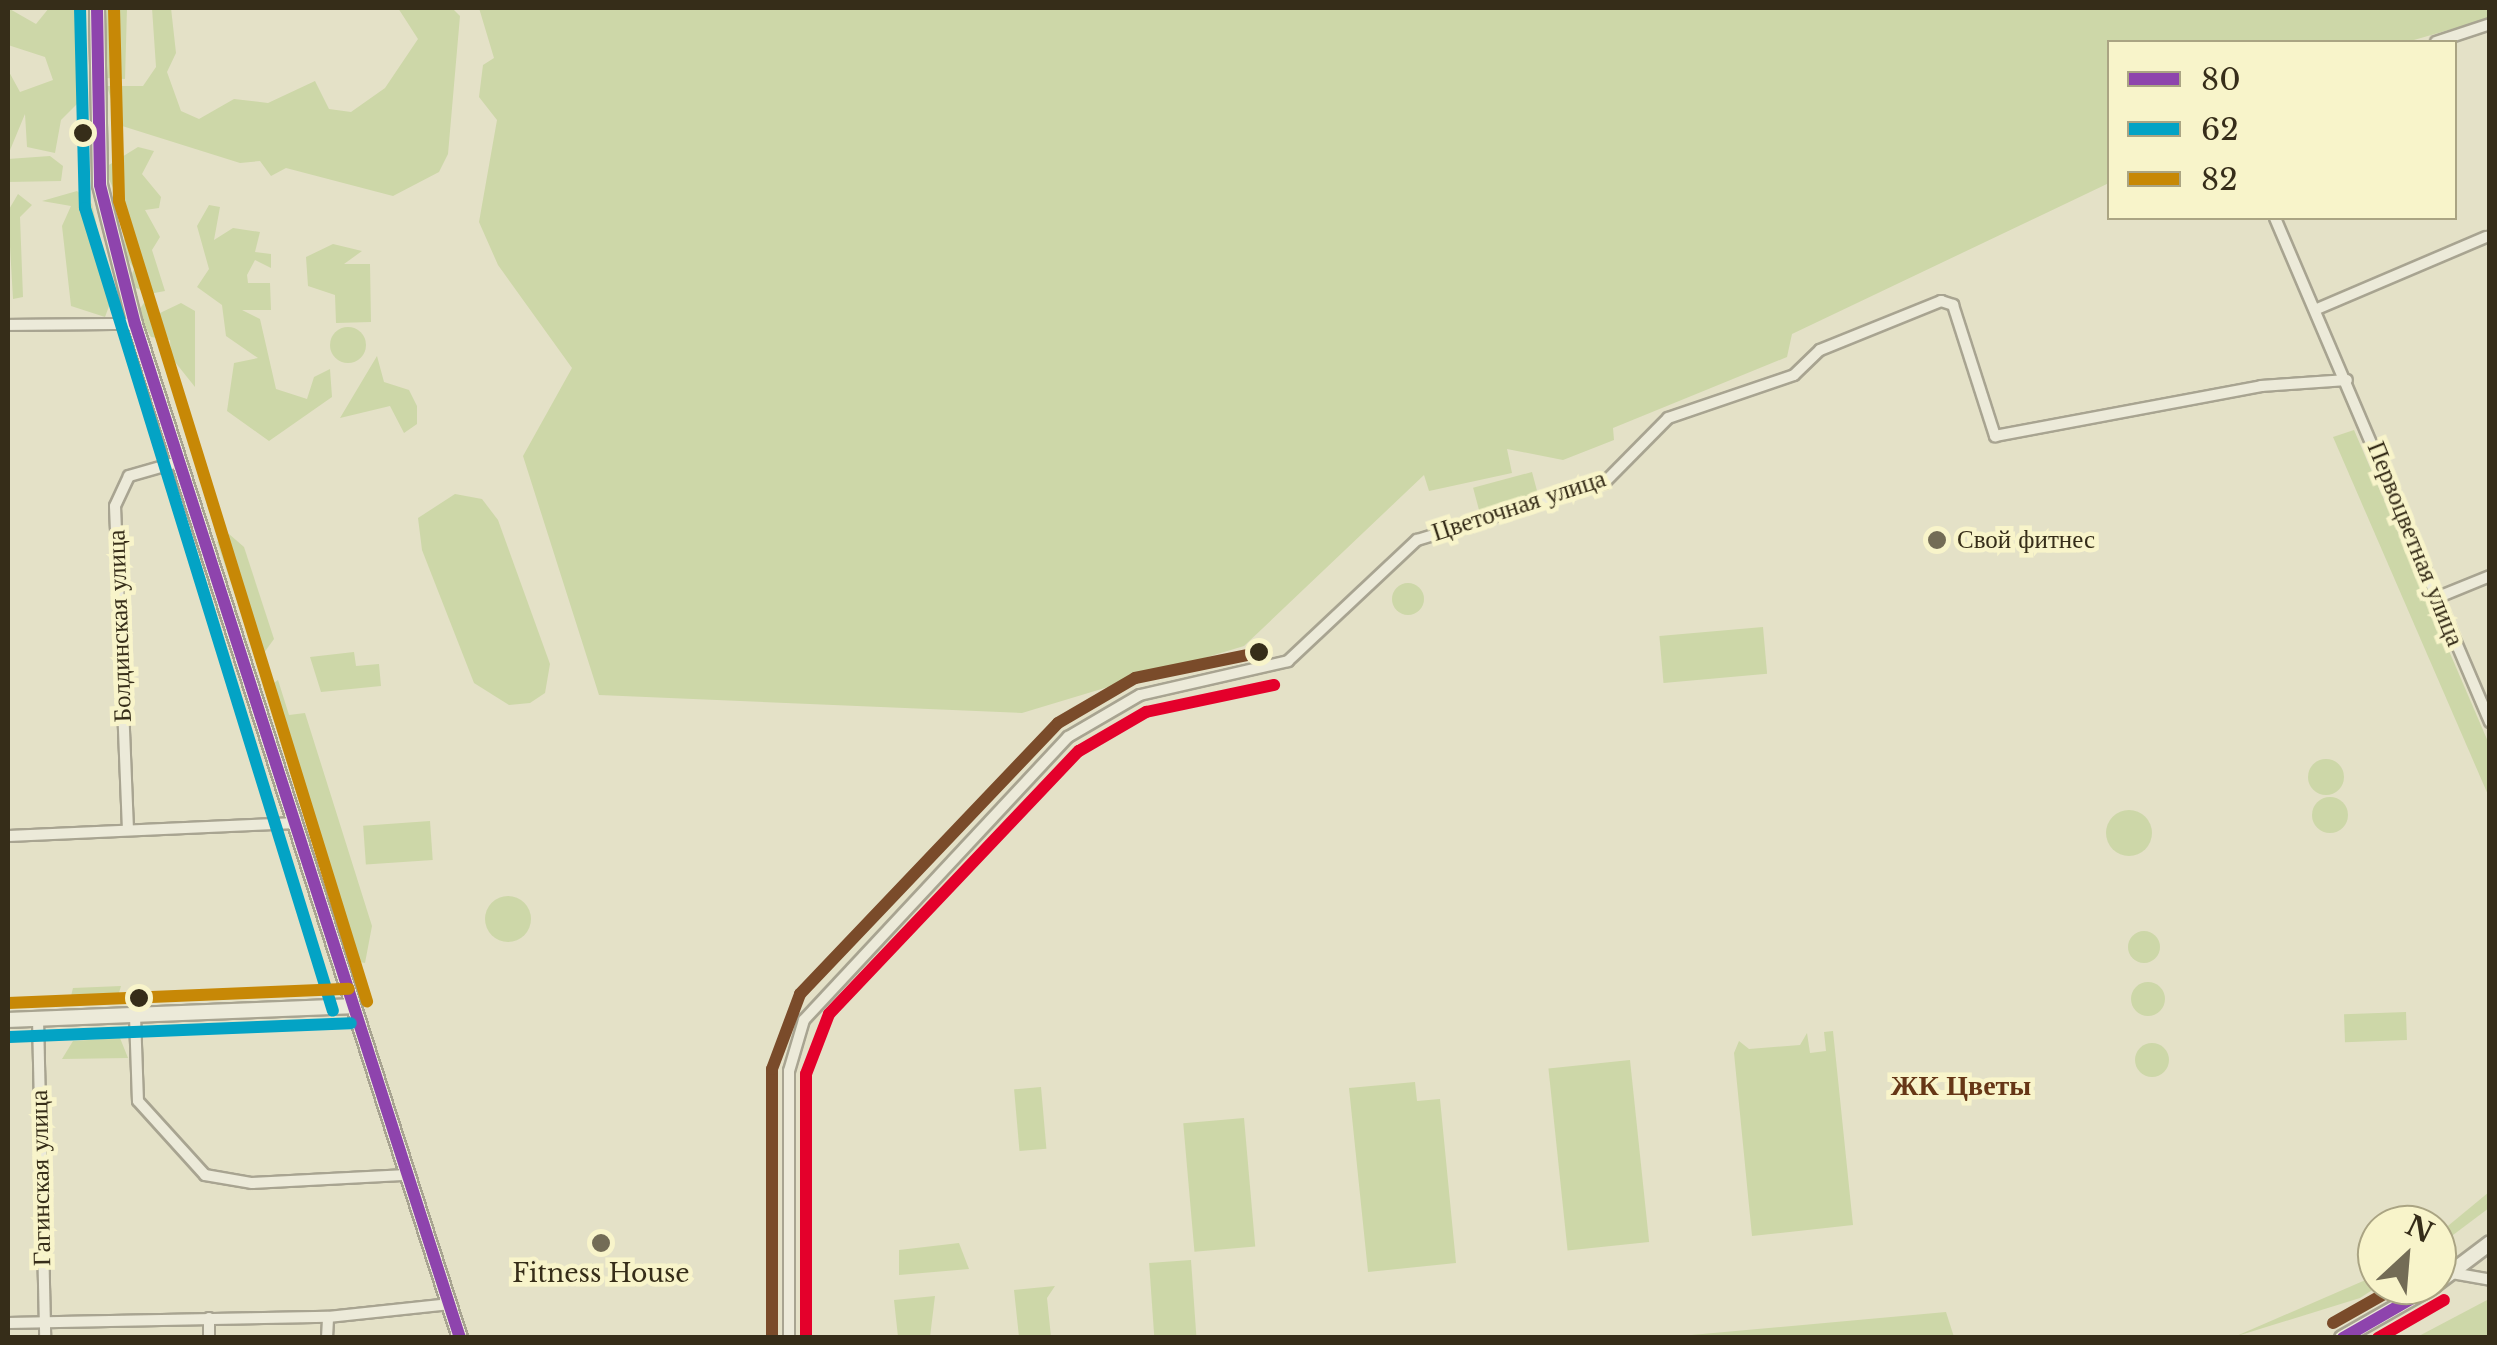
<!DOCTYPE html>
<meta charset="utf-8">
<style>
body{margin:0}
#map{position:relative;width:2497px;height:1345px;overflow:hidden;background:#e4e1c7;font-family:"Libre Baskerville",serif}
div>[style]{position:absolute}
.green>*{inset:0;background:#cdd7a8;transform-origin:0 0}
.round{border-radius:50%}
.roads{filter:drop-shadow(2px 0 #a8a491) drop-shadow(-2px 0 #a8a491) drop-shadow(0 2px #a8a491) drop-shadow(0 -2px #a8a491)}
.street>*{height:10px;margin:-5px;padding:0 5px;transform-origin:5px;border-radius:5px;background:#ecead9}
.secondary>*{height:14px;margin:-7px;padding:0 7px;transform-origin:7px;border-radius:7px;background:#ecead9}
.bus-1>*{height:12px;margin:-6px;padding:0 6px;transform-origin:6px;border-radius:6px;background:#8e44ad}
.bus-2>*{height:12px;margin:-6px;padding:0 6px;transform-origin:6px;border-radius:6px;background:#03a3c5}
.bus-3>*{height:12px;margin:-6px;padding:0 6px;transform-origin:6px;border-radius:6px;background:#c78806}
.bus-4>*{height:12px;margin:-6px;padding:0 6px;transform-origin:6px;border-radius:6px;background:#e4002b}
.bus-5>*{height:12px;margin:-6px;padding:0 6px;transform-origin:6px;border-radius:6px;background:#7a4b2a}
.dots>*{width:28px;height:28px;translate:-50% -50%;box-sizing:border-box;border:5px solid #f8f4ca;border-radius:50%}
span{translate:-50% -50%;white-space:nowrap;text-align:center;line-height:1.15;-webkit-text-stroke:9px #f8f4ca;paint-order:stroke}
.street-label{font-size:25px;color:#362d19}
.poi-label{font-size:25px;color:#362d19}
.left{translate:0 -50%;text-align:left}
.neighbourhood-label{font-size:28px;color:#663616;font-weight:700}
.frame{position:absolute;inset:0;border:10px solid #362d19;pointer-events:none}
.legend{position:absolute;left:2107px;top:40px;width:350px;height:180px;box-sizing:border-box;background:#f8f4ca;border:2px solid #aaa483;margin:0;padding:12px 18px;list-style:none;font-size:30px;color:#362d19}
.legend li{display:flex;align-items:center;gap:20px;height:50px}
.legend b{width:50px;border:2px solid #aaa483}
.north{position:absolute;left:2357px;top:1205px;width:100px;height:100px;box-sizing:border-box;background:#f8f4ca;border:2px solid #aaa483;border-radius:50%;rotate:26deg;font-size:28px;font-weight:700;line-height:40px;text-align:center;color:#362d19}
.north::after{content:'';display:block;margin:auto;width:35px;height:45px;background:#736c56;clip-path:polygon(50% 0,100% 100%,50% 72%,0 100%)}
</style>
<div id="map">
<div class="green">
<div style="clip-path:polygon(8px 8px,36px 24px,49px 8px,85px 8px,86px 95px,61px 120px,55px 153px,27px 147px,25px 114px,8px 155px,8px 70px,20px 92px,53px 80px,45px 57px,8px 45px)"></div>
<div style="clip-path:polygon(104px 8px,127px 8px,125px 79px,106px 78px)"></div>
<div style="clip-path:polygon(152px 8px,171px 8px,176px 53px,167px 72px,181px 111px,199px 119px,234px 99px,268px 103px,315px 81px,329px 109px,351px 112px,385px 88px,418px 39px,398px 8px,452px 8px,460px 16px,448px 154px,439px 172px,393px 196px,286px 168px,271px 176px,260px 161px,240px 163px,119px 125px,107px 86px,143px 86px,156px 67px)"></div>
<div style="clip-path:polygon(479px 8px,2489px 8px,2490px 18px,2407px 42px,2110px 42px,2109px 183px,1792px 334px,1787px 357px,1613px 428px,1614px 440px,1563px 460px,1507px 449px,1512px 473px,1429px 491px,1424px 475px,1244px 646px,1022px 713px,599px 695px,523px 456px,572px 368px,498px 265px,479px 222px,497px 120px,479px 97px,483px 65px,494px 58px)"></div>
<div style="clip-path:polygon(138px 147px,154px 151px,142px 174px,161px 197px,159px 208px,145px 210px,160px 237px,152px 250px,165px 291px,149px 294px,128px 284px,134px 269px,120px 246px,131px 228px,104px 168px)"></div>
<div style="clip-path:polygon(50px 156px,63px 166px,61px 181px,8px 182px,8px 159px)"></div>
<div style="clip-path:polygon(77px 191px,92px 204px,103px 255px,98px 268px,112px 298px,105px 317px,71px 306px,62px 226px,71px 206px,42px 201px)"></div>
<div style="clip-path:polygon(18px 194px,32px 205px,20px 217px,23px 297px,13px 299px,8px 211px)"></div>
<div style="clip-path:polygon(209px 205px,220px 207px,214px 240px,233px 228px,260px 232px,255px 252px,271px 254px,271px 268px,255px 260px,247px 275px,248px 283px,270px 283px,271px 310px,242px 310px,260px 319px,276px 389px,307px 399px,314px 377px,330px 369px,332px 397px,269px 441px,227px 411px,234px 363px,258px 358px,226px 336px,222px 305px,197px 287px,209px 269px,197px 226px)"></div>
<div style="clip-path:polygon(333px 244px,362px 251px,344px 264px,370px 264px,371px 322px,336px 323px,335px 295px,308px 286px,306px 257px)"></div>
<div style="clip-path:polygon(144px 303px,160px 313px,181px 303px,195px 311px,195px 387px,171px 357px,170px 340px,151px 337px,137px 313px)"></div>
<div class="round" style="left:330px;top:327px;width:36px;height:36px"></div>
<div style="clip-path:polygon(377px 356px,384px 382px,409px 390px,417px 406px,417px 424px,404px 433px,390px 406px,340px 418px)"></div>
<div style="clip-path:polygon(2354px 430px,2489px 744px,2489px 797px,2333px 437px)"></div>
<div style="left:1532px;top:472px;width:24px;height:61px;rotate:75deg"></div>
<div style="clip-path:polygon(455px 494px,482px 499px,498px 520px,550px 664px,545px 693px,530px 703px,509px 705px,474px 683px,422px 550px,418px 518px)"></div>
<div style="clip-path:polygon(229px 534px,244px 547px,274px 639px,258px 661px,217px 542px)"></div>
<div class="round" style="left:1392px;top:583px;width:32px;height:32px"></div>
<div style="left:1763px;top:627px;width:47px;height:104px;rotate:85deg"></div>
<div style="clip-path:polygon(354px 652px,356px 666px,379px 664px,381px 686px,321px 692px,310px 657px)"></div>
<div style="clip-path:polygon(278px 680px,289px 715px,305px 713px,372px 926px,365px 963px,350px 960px,266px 689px)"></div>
<div class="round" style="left:2308px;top:759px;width:36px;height:36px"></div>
<div class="round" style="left:2312px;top:797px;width:36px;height:36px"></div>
<div class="round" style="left:2106px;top:810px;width:46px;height:46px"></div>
<div style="left:430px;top:821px;width:39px;height:67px;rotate:86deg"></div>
<div class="round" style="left:485px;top:896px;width:46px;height:46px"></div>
<div class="round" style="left:2128px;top:931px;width:32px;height:32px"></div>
<div class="round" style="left:2131px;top:982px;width:34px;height:34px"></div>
<div style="clip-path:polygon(121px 986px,116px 1003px,69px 1004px,73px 988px)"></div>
<div style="left:2406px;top:1012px;width:28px;height:62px;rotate:88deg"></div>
<div style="clip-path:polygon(1833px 1031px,1853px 1225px,1752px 1236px,1734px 1053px,1739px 1041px,1749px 1049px,1800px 1045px,1807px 1033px,1810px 1053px,1826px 1051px,1824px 1032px)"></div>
<div style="clip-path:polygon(120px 1038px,128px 1058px,62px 1059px,73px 1041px)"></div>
<div class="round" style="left:2135px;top:1043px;width:34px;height:34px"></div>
<div style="left:1630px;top:1060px;width:183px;height:82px;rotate:84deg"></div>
<div style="clip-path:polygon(1415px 1082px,1417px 1101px,1440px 1099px,1456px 1263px,1368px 1272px,1349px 1088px)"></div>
<div style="left:1041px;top:1087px;width:62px;height:27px;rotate:85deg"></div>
<div style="left:1244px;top:1118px;width:129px;height:61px;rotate:85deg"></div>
<div style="clip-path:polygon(2489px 1192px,2489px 1208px,2437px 1247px,2437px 1235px)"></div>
<div style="clip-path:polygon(959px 1243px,969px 1269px,899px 1275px,899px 1250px)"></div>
<div style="left:1191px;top:1260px;width:77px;height:42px;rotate:86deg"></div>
<div style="clip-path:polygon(2377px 1275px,2380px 1285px,2360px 1298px,2234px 1337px)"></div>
<div style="clip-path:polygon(1055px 1286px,1047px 1298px,1051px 1337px,1019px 1337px,1014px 1290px)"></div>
<div style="clip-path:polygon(935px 1296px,930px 1337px,898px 1337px,894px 1300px)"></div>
<div style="clip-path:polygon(2489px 1299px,2489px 1337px,2417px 1337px)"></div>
<div style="clip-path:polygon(1946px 1312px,1954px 1337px,1669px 1337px)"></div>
</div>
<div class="roads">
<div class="street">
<div style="left:2436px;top:42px;width:57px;rotate:-18.4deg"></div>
<div style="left:2275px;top:218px;width:548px;rotate:66.9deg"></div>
<div style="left:2317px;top:309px;width:184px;rotate:-23.1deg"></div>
<div style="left:8px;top:325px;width:127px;rotate:-0.5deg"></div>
<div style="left:2436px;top:598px;width:58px;rotate:-22.2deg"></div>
<div style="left:128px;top:830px;width:324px;rotate:-92.3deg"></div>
<div style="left:115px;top:506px;width:33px;rotate:-65deg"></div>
<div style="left:129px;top:476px;width:51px;rotate:-15.9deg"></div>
<div style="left:8px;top:836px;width:289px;rotate:-2.6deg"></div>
<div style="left:135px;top:1016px;width:85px;rotate:88deg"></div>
<div style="left:138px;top:1101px;width:100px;rotate:47.8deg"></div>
<div style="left:205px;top:1175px;width:48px;rotate:9.7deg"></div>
<div style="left:252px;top:1183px;width:155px;rotate:-3deg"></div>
<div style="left:38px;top:1019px;width:319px;rotate:88.7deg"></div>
<div style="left:2452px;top:1273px;width:39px;rotate:10deg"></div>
<div style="left:8px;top:1323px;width:320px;rotate:-1.1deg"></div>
<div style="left:328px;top:1317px;width:123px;rotate:-6.1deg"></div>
<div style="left:209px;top:1338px;width:20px;rotate:-90deg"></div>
<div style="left:327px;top:1338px;width:21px;rotate:-87deg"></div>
<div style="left:789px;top:1338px;width:267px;rotate:-90deg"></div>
<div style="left:789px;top:1071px;width:53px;rotate:-73.6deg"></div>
<div style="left:804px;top:1020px;width:387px;rotate:-47deg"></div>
<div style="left:1068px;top:737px;width:83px;rotate:-30.3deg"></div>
<div style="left:1140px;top:695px;width:152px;rotate:-12.9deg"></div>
<div style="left:1288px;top:661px;width:177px;rotate:-43.2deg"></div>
<div style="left:1417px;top:540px;width:195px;rotate:-17deg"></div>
<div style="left:1604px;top:483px;width:91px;rotate:-45.4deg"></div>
<div style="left:1668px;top:418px;width:133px;rotate:-18.8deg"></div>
<div style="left:1794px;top:375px;width:36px;rotate:-44deg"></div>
<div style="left:1820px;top:350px;width:131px;rotate:-22deg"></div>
<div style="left:1941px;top:301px;width:13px;rotate:18deg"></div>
<div style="left:1953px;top:305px;width:138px;rotate:72.2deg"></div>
<div style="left:1995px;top:436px;width:271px;rotate:-10.6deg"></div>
<div style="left:2261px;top:386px;width:86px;rotate:-4deg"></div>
</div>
<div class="secondary">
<div style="left:97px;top:8px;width:177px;rotate:89deg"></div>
<div style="left:100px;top:185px;width:143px;rotate:75.9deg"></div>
<div style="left:135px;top:324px;width:1065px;rotate:72.23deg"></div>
<div style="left:8px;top:1020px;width:342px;rotate:-2.3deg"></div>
<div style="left:2437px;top:1283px;width:66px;rotate:-37deg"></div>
<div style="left:2342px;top:1338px;width:107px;rotate:-29.7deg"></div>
</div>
</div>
<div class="bus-1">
<div style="left:97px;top:8px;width:177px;rotate:89deg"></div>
<div style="left:100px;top:185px;width:143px;rotate:75.9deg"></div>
<div style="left:135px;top:324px;width:1065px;rotate:72.23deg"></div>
<div style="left:2343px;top:1338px;width:106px;rotate:-29.9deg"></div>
</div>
<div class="bus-2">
<div style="left:80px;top:8px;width:200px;rotate:88.6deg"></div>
<div style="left:85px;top:208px;width:840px;rotate:72.84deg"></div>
<div style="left:9px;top:1037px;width:342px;rotate:-2.3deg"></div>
</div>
<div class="bus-3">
<div style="left:114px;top:8px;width:193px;rotate:88.5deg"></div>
<div style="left:119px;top:201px;width:838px;rotate:72.78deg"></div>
<div style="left:8px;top:1003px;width:341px;rotate:-2.4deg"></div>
</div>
<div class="bus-4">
<div style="left:806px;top:1338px;width:264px;rotate:-90deg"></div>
<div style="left:806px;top:1074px;width:64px;rotate:-69deg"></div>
<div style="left:829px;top:1014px;width:363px;rotate:-46.5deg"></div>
<div style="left:1079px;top:751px;width:78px;rotate:-30.2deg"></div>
<div style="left:1146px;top:712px;width:131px;rotate:-11.9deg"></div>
<div style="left:2378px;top:1338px;width:76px;rotate:-29.9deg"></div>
</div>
<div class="bus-5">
<div style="left:2333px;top:1323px;width:77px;rotate:-29.6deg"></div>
<div style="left:772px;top:1338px;width:269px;rotate:-90deg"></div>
<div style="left:772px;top:1069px;width:80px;rotate:-69.5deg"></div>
<div style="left:800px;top:994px;width:374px;rotate:-46.4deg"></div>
<div style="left:1058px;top:723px;width:89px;rotate:-30.3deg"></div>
<div style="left:1135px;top:678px;width:134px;rotate:-11.6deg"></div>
</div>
<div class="dots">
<div style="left:83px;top:133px;background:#362d19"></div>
<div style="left:1937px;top:540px;background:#736c56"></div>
<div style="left:1259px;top:652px;background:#362d19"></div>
<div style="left:139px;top:998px;background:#362d19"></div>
<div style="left:601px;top:1243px;background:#736c56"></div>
</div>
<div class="street-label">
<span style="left:1519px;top:506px;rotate:-18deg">Цветочная улица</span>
<span style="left:2415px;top:544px;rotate:68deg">Первоцветная улица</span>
<span style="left:120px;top:626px;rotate:-92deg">Болдинская улица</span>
<span style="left:41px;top:1178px;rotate:-91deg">Гагинская улица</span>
</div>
<div class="poi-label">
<span class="left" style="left:1957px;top:540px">Свой фитнес</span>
<span style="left:601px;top:1274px">Fitness House</span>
</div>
<div class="neighbourhood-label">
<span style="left:1961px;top:1086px">ЖК Цветы</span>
</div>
<div class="frame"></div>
<ul class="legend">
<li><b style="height:12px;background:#8e44ad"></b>80</li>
<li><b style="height:12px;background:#03a3c5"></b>62</li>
<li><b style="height:12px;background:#c78806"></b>82</li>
</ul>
<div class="north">N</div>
</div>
